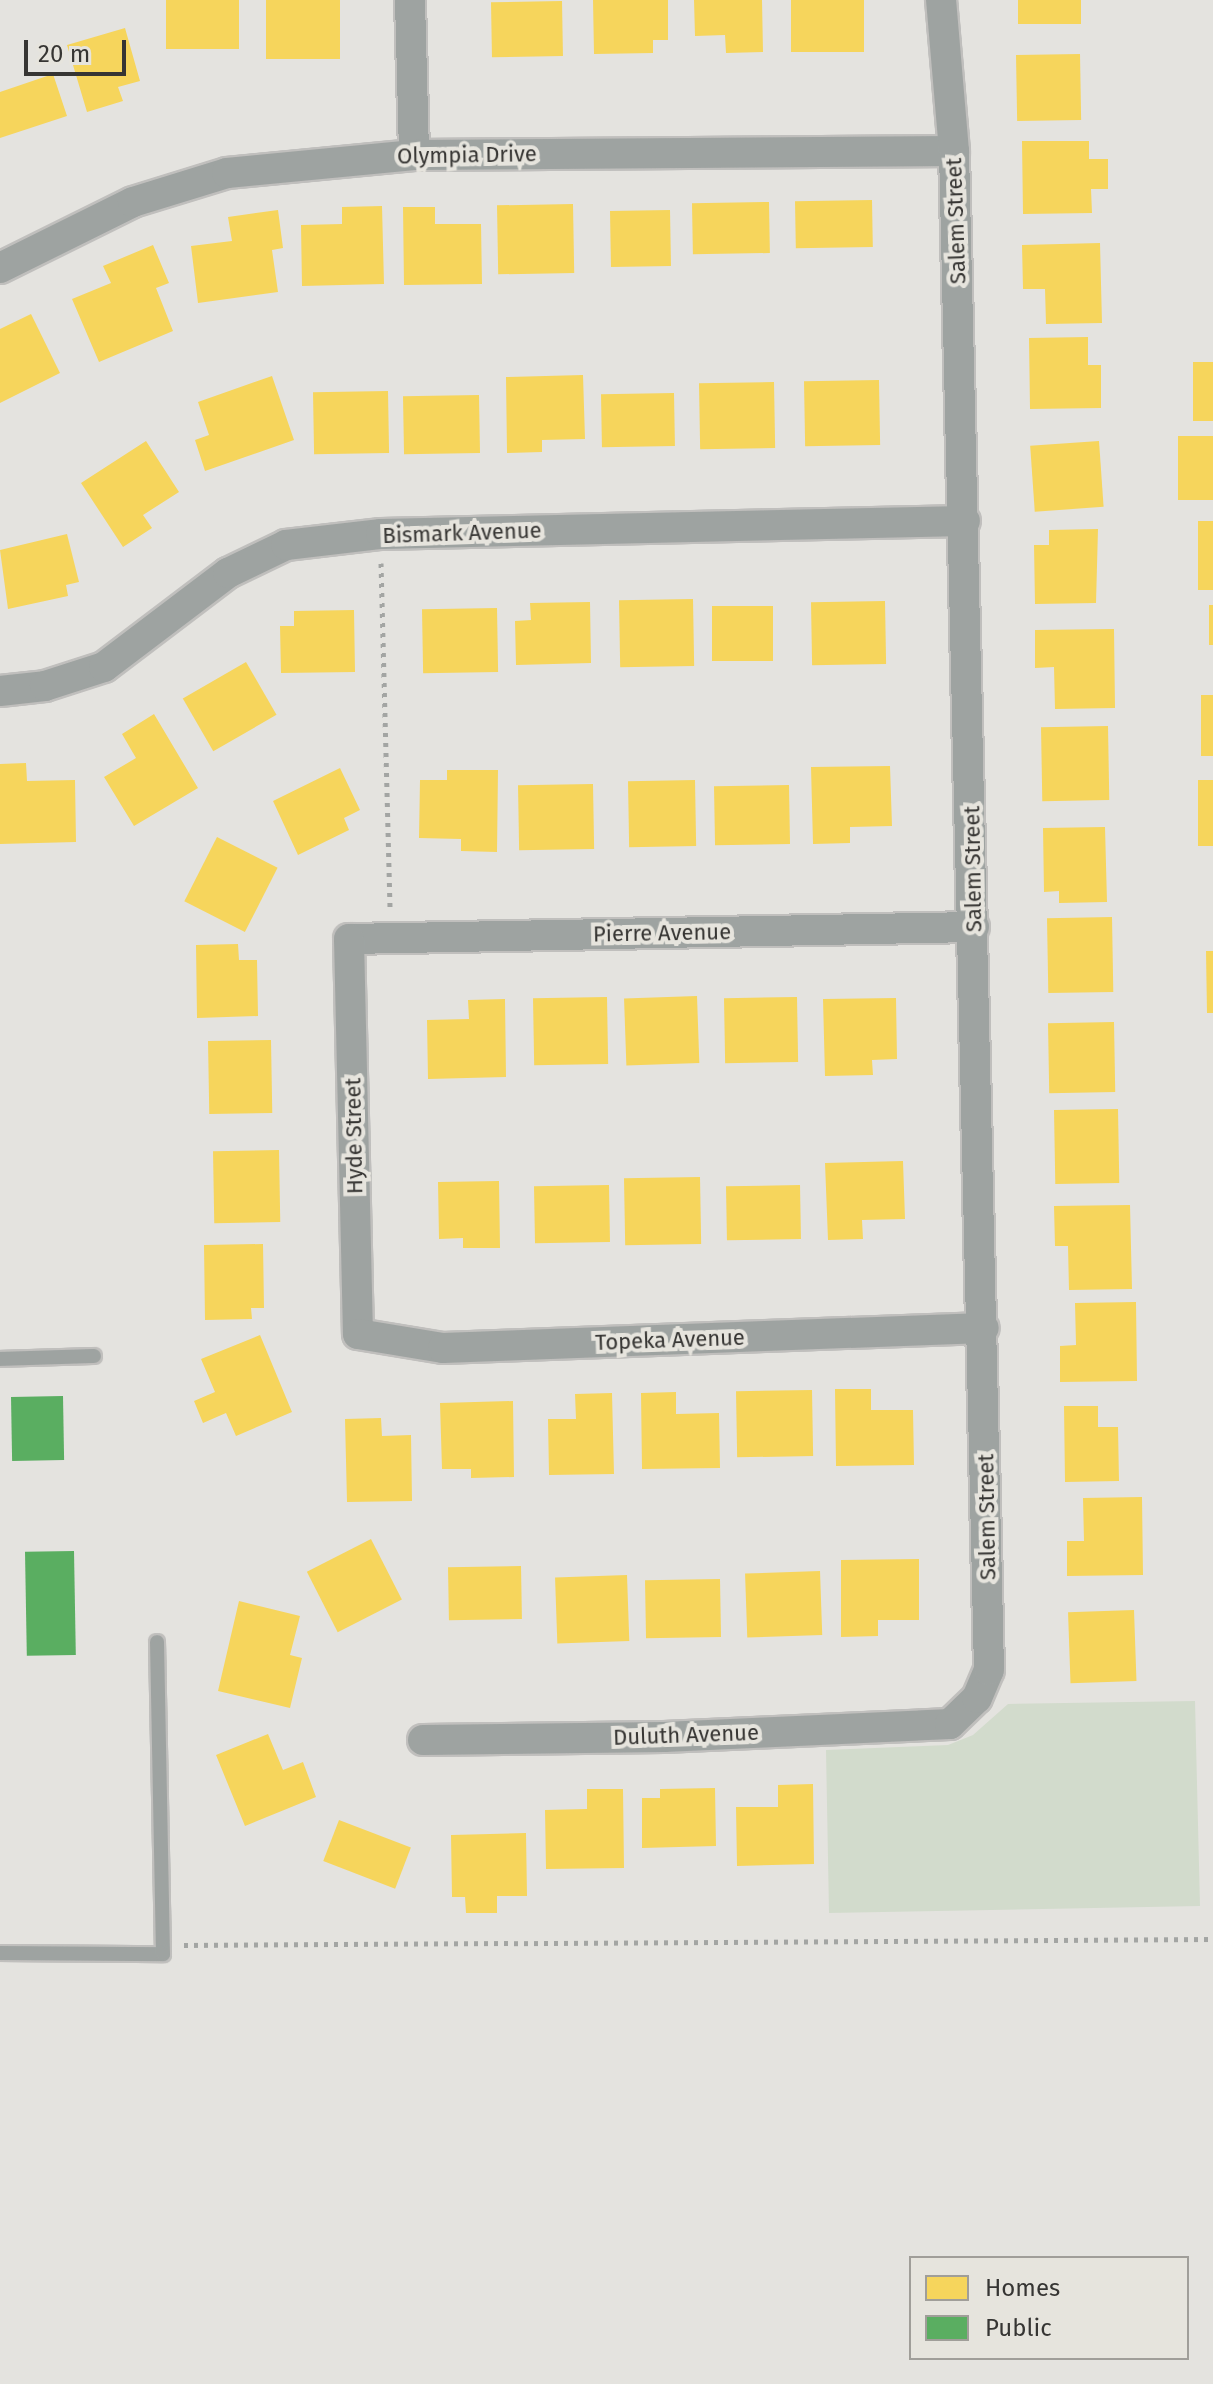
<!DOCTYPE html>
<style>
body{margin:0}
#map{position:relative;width:1213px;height:2384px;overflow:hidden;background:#e4e3df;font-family:"Fira Sans",sans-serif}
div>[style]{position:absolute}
.green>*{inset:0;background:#d2dbcc}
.homes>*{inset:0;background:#f6d55c;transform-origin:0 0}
.public>*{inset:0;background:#5aae61;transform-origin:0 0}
.path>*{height:5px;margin-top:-2.5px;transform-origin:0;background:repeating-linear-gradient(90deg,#a3a5a3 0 4px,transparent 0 10px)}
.roads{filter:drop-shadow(2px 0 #c0bfbd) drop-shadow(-2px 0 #c0bfbd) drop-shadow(0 2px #c0bfbd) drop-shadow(0 -2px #c0bfbd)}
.service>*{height:14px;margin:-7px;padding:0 7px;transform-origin:7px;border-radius:7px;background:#9ea3a1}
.minor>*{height:30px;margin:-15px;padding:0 15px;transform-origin:15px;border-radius:15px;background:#9ea3a1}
span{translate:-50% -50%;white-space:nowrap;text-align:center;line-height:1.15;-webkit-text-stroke:8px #e6e4dd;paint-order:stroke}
.street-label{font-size:22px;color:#363533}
.legend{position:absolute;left:909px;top:2256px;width:280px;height:104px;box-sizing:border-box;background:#e6e4dd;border:2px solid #a09e99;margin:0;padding:10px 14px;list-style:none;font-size:24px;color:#363533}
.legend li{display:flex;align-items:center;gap:16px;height:40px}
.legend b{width:40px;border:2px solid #a09e99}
.scale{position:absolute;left:24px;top:40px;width:102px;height:36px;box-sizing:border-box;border:4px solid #363533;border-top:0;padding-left:10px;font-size:24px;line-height:28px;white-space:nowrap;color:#363533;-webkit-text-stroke:6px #e6e4dd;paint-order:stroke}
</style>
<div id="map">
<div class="green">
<div style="clip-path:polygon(1195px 1701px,1200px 1906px,829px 1913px,826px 1750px,948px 1745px,973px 1735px,1008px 1704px)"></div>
</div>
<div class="homes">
<div style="left:166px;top:0;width:73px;height:49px"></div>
<div style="left:266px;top:0;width:74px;height:59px"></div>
<div style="clip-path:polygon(593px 0,668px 0,668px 40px,653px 40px,653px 53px,594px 54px)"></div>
<div style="clip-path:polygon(694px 0,762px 0,763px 52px,726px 53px,725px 35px,695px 36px)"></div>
<div style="left:791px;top:0;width:73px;height:52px"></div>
<div style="left:1018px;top:0;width:63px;height:24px"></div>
<div style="left:562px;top:1px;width:55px;height:71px;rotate:89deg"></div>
<div style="clip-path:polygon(125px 28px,140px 81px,118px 87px,123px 101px,87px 112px,67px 45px)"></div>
<div style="left:1080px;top:54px;width:66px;height:64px;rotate:89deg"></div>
<div style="clip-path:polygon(53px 74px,67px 116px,0 138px,0 92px)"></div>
<div style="clip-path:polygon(1022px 141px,1089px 141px,1089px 159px,1108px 159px,1108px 189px,1091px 189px,1092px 213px,1023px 214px)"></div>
<div style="left:872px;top:200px;width:47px;height:77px;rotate:89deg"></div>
<div style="left:769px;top:202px;width:51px;height:77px;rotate:89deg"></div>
<div style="left:573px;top:204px;width:69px;height:76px;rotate:89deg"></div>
<div style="clip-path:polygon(382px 206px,384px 284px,302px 286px,301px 225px,342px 224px,342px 207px)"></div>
<div style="clip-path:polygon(403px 207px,435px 207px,435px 224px,481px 224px,482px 284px,404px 285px)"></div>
<div style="clip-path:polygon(278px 210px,283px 248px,272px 250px,278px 292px,198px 303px,191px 246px,232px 241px,228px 217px)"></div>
<div style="left:670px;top:210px;width:56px;height:60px;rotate:89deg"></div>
<div style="clip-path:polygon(1100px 243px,1102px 323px,1046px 324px,1045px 289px,1023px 289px,1022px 245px)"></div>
<div style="clip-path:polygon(153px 245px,169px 283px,156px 288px,173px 331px,99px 362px,72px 299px,111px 283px,103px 266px)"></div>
<div style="clip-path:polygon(31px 314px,60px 373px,0 403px,0 329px)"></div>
<div style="clip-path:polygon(1088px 337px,1088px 365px,1101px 365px,1101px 408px,1030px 409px,1029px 338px)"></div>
<div style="left:1193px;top:362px;width:20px;height:59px"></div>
<div style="clip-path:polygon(583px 375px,585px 439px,542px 440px,542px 452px,507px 453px,506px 377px)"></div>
<div style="clip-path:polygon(272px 376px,294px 440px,205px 471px,195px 440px,209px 435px,198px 402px)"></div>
<div style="left:879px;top:380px;width:65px;height:75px;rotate:89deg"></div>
<div style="left:774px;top:382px;width:66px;height:75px;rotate:89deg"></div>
<div style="left:388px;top:391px;width:62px;height:75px;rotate:89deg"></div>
<div style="left:674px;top:393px;width:53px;height:73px;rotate:89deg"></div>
<div style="left:479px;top:395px;width:58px;height:76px;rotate:89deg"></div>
<div style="left:1178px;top:436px;width:35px;height:64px"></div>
<div style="clip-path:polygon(146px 441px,179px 492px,143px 515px,152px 528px,123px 547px,81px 483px)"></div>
<div style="left:1099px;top:441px;width:66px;height:69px;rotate:86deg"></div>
<div style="left:1198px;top:521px;width:15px;height:69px"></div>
<div style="clip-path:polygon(1098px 529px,1096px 603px,1035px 604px,1034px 545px,1049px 545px,1049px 530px)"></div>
<div style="clip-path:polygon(67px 534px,79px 582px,66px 585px,68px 596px,8px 609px,0 550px)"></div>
<div style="left:693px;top:599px;width:67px;height:74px;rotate:89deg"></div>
<div style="left:885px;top:601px;width:63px;height:74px;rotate:89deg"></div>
<div style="clip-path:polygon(590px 602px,591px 663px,516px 665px,515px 621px,531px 620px,530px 603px)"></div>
<div style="left:1209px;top:605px;width:4px;height:40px"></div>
<div style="left:773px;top:606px;width:55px;height:61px;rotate:90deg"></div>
<div style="left:497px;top:608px;width:64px;height:75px;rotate:89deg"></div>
<div style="clip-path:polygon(354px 610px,355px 672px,281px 673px,280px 626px,294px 626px,294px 611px)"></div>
<div style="clip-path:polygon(1114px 629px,1115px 708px,1055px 709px,1054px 667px,1035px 668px,1035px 630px)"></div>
<div style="left:246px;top:662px;width:61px;height:73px;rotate:60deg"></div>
<div style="left:1201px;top:695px;width:12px;height:61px"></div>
<div style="clip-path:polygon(154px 714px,198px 788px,134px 826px,104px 777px,136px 758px,122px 734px)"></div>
<div style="left:1108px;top:726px;width:74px;height:67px;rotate:89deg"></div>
<div style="clip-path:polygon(26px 763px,27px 781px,75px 780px,76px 842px,0 844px,0 764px)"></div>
<div style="clip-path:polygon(890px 766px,892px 826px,850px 827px,850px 843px,813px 844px,811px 767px)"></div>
<div style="clip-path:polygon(340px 768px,360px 810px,344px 818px,349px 830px,298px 855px,273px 801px)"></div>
<div style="clip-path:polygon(447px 770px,498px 770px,497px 852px,461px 851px,461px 839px,419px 838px,420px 780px,447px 780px)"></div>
<div style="left:695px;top:780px;width:66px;height:67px;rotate:89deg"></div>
<div style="left:1198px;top:780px;width:15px;height:66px"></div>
<div style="left:593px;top:784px;width:65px;height:75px;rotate:89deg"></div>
<div style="left:789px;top:785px;width:59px;height:75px;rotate:89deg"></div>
<div style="clip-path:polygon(1105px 827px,1107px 902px,1059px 903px,1059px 891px,1044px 892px,1043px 828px)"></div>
<div style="left:217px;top:837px;width:68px;height:72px;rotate:27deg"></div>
<div style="left:1112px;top:917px;width:75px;height:65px;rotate:89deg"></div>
<div style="clip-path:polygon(238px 944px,239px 960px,257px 960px,258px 1016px,197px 1018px,196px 945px)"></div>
<div style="clip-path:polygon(1206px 951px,1213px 951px,1213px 1013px,1207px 1013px)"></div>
<div style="left:697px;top:996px;width:67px;height:73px;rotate:88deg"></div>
<div style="left:607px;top:997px;width:67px;height:74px;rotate:89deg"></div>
<div style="left:797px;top:997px;width:65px;height:73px;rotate:89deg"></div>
<div style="clip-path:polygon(896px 998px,897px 1059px,872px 1060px,873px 1075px,825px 1076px,823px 999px)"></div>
<div style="clip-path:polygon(505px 999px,506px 1077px,428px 1079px,427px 1020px,469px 1019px,468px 1000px)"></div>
<div style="left:1114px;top:1022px;width:70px;height:66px;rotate:89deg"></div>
<div style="left:271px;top:1040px;width:73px;height:63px;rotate:89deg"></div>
<div style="left:1118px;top:1109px;width:74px;height:64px;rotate:89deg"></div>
<div style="left:279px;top:1150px;width:72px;height:66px;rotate:89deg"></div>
<div style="clip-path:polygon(903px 1161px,905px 1219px,862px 1220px,863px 1239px,828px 1240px,825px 1163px)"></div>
<div style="left:700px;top:1177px;width:67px;height:76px;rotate:89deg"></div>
<div style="clip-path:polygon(499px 1181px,500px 1248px,463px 1248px,463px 1238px,439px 1239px,438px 1182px)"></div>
<div style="left:609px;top:1185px;width:57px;height:75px;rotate:89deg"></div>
<div style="left:800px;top:1185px;width:54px;height:74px;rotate:89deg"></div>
<div style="clip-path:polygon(1130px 1205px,1132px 1289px,1069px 1290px,1068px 1246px,1055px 1246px,1054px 1206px)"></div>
<div style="clip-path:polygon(263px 1244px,264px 1308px,251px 1308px,252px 1319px,205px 1320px,204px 1245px)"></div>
<div style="clip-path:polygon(1136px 1302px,1137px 1381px,1060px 1382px,1060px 1346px,1076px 1345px,1075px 1303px)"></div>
<div style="clip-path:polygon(260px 1335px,292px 1412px,236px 1436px,226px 1413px,203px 1423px,194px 1401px,215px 1392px,201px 1359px)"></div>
<div style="clip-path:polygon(835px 1389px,871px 1389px,871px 1410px,913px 1410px,914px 1465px,836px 1466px)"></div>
<div style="left:812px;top:1390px;width:66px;height:76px;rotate:89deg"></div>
<div style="clip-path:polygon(676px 1392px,676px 1414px,719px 1413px,720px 1468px,642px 1469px,641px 1393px)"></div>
<div style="clip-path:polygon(612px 1393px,614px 1474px,549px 1475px,548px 1419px,576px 1419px,575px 1394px)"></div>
<div style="clip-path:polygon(513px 1401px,514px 1477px,471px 1478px,471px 1469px,442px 1469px,440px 1403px)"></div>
<div style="clip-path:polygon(1064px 1406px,1098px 1406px,1098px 1427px,1118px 1427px,1119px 1481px,1065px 1482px)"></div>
<div style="clip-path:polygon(381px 1418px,382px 1436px,411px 1435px,412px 1501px,347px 1502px,345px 1419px)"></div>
<div style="clip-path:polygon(1142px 1497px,1143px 1575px,1067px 1576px,1067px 1541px,1084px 1541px,1083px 1498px)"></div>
<div style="left:371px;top:1539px;width:68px;height:72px;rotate:63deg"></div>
<div style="clip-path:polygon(919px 1559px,919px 1620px,878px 1620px,878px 1636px,841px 1637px,841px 1560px)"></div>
<div style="left:521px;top:1566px;width:53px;height:73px;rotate:89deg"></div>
<div style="left:820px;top:1571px;width:64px;height:75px;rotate:88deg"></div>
<div style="left:627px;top:1575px;width:66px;height:72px;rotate:88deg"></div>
<div style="left:720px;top:1579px;width:58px;height:75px;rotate:89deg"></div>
<div style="clip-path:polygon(239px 1601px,300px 1616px,290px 1655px,302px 1658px,290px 1708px,218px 1691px)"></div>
<div style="left:1134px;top:1610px;width:71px;height:66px;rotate:88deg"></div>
<div style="clip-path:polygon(268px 1734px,283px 1770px,303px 1762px,316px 1797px,245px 1826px,216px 1755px)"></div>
<div style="clip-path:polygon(813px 1784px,814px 1864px,737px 1866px,736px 1807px,778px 1807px,778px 1785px)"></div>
<div style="clip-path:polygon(715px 1788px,716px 1846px,642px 1848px,642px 1798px,660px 1798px,660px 1789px)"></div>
<div style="clip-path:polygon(587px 1789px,623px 1789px,624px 1868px,546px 1869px,545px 1810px,587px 1809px)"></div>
<div style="left:339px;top:1820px;width:77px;height:44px;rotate:21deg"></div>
<div style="clip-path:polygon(526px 1833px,527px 1896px,497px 1896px,497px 1913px,466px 1913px,465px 1897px,452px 1897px,451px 1835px)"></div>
</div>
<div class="public">
<div style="left:63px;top:1396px;width:64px;height:52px;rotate:89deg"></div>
<div style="left:74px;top:1551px;width:104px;height:49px;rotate:89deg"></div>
</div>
<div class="path">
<div style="left:381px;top:563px;width:346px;rotate:88.5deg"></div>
<div style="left:184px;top:1945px;width:1029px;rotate:-0.33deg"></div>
</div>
<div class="roads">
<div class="service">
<div style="left:0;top:1359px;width:94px;rotate:-1.8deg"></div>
<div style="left:0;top:1953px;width:163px;rotate:0.4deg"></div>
<div style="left:163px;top:1954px;width:312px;rotate:-91.1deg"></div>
</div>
<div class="minor">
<div style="left:410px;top:0;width:155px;rotate:88.5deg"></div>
<div style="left:0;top:268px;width:148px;rotate:-26.4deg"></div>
<div style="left:133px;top:202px;width:98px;rotate:-17.1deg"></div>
<div style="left:227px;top:173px;width:188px;rotate:-5.5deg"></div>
<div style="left:414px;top:155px;width:540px;rotate:-0.42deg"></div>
<div style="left:0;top:691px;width:45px;rotate:-6.3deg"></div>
<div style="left:45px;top:686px;width:62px;rotate:-17.9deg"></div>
<div style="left:104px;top:667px;width:156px;rotate:-37.2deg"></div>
<div style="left:228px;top:573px;width:64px;rotate:-25.8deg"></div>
<div style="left:286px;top:545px;width:96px;rotate:-6.6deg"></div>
<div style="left:381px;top:534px;width:584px;rotate:-1.28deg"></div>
<div style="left:974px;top:927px;width:625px;rotate:178.9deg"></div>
<div style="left:349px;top:939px;width:395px;rotate:88.7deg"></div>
<div style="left:358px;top:1334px;width:86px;rotate:9.4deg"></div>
<div style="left:443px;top:1348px;width:541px;rotate:-2.12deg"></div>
<div style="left:423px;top:1740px;width:241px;rotate:-0.7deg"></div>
<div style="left:664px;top:1737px;width:286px;rotate:-2.6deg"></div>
<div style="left:950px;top:1724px;width:37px;rotate:-44deg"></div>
<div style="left:977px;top:1698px;width:30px;rotate:-67deg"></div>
<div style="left:989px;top:1670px;width:1519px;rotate:-91.32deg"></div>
<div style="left:954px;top:151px;width:152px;rotate:-94.9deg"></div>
</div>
</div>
<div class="street-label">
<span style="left:467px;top:155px;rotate:-1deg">Olympia Drive</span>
<span style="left:956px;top:221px;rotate:-92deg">Salem Street</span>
<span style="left:462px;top:533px;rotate:-2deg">Bismark Avenue</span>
<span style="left:973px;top:869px;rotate:-91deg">Salem Street</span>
<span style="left:662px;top:933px;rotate:-1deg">Pierre Avenue</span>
<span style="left:354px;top:1136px;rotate:-91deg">Hyde Street</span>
<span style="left:670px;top:1340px;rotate:-2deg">Topeka Avenue</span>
<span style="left:987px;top:1517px;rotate:-91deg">Salem Street</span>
<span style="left:686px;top:1735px;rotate:-2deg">Duluth Avenue</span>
</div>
<ul class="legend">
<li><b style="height:22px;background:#f6d55c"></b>Homes</li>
<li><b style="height:22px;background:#5aae61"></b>Public</li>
</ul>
<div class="scale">20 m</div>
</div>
